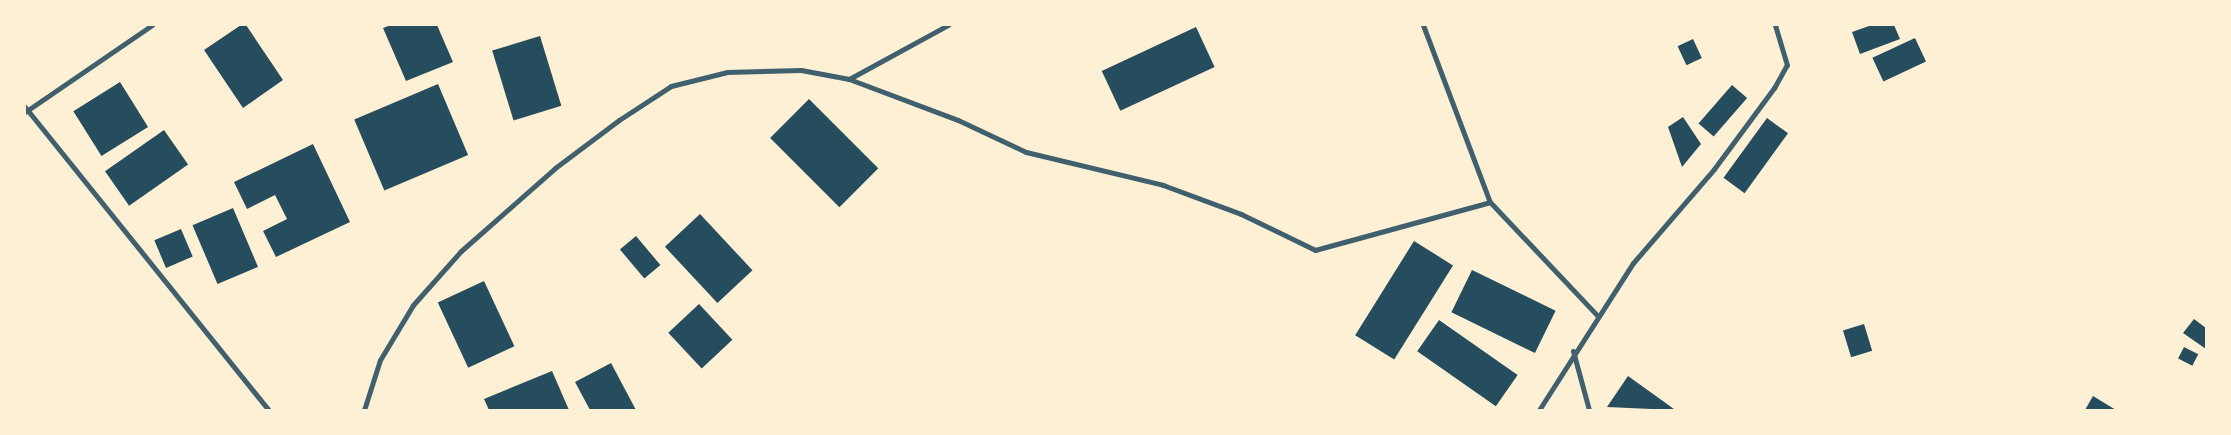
<!DOCTYPE html>
<style>
body{margin:0}
#map{position:relative;width:2231px;height:435px;overflow:hidden;background:#fdf0d5;font-family:"Nunito Sans",sans-serif}
div>[style]{position:absolute}
.building>*{inset:0;background:#264d5e;transform-origin:0 0}
.minor>*{height:5px;margin:-2.5px;padding:0 2.5px;transform-origin:2.5px;border-radius:2.5px;background:#3f606c}
span{translate:-50% -50%;white-space:nowrap;text-align:center;line-height:1.15;-webkit-text-stroke:4px #fdf0d5;paint-order:stroke}
.frame{position:absolute;inset:0;border:26px solid #fdf0d5;pointer-events:none}
</style>
<div id="map">
<div class="building">
<div style="clip-path:polygon(241px 25px,246px 25px,283px 80px,243px 108px,204px 50px)"></div>
<div style="clip-path:polygon(391px 25px,437px 25px,453px 62px,406px 81px,383px 28px)"></div>
<div style="clip-path:polygon(1872px 25px,1894px 25px,1900px 39px,1860px 54px,1852px 32px)"></div>
<div style="left:1196px;top:27px;width:44px;height:104px;rotate:65deg"></div>
<div style="left:540px;top:36px;width:73px;height:50px;rotate:73deg"></div>
<div style="left:1915px;top:38px;width:26px;height:47px;rotate:65deg"></div>
<div style="left:1693px;top:39px;width:21px;height:17px;rotate:65deg"></div>
<div style="left:120px;top:82px;width:53px;height:55px;rotate:58deg"></div>
<div style="left:438px;top:84px;width:77px;height:91px;rotate:67deg"></div>
<div style="left:1732px;top:85px;width:20px;height:51px;rotate:41deg"></div>
<div style="left:809px;top:99px;width:98px;height:55px;rotate:45deg"></div>
<div style="clip-path:polygon(1683px 117px,1701px 144px,1682px 167px,1668px 127px)"></div>
<div style="left:1767px;top:118px;width:26px;height:74px;rotate:36deg"></div>
<div style="left:164px;top:130px;width:42px;height:72px;rotate:55deg"></div>
<div style="clip-path:polygon(313px 144px,350px 222px,276px 257px,263px 231px,287px 219px,275px 195px,247px 209px,234px 182px)"></div>
<div style="left:233px;top:208px;width:64px;height:44px;rotate:67deg"></div>
<div style="left:700px;top:214px;width:77px;height:48px;rotate:47deg"></div>
<div style="left:181px;top:229px;width:30px;height:29px;rotate:67deg"></div>
<div style="left:636px;top:236px;width:38px;height:21px;rotate:50deg"></div>
<div style="left:1414px;top:241px;width:46px;height:111px;rotate:32deg"></div>
<div style="left:1472px;top:270px;width:93px;height:47px;rotate:26deg"></div>
<div style="left:484px;top:281px;width:72px;height:51px;rotate:65deg"></div>
<div style="left:699px;top:304px;width:49px;height:42px;rotate:47deg"></div>
<div style="clip-path:polygon(2194px 319px,2206px 328px,2206px 349px,2183px 333px)"></div>
<div style="left:1439px;top:320px;width:96px;height:38px;rotate:35deg"></div>
<div style="left:1864px;top:324px;width:28px;height:22px;rotate:73deg"></div>
<div style="left:2184px;top:347px;width:16px;height:13px;rotate:27deg"></div>
<div style="clip-path:polygon(611px 363px,636px 410px,590px 410px,575px 382px)"></div>
<div style="clip-path:polygon(552px 371px,569px 410px,489px 410px,484px 399px)"></div>
<div style="clip-path:polygon(1628px 376px,1674px 409px,1673px 410px,1607px 407px)"></div>
<div style="clip-path:polygon(2093px 396px,2116px 410px,2085px 410px)"></div>
</div>
<div class="minor">
<div style="left:1423px;top:25px;width:189px;rotate:69.3deg"></div>
<div style="left:849px;top:79px;width:113px;rotate:-28.6deg"></div>
<div style="left:25px;top:107px;width:389px;rotate:51.2deg"></div>
<div style="left:25px;top:112px;width:154px;rotate:-34.4deg"></div>
<div style="left:1573px;top:351px;width:61px;rotate:74.8deg"></div>
<div style="left:364px;top:410px;width:52px;rotate:-72.3deg"></div>
<div style="left:380px;top:360px;width:64px;rotate:-59deg"></div>
<div style="left:413px;top:305px;width:72px;rotate:-48.4deg"></div>
<div style="left:461px;top:251px;width:125px;rotate:-41.4deg"></div>
<div style="left:555px;top:168px;width:80px;rotate:-36.9deg"></div>
<div style="left:619px;top:120px;width:62px;rotate:-33.2deg"></div>
<div style="left:671px;top:86px;width:58px;rotate:-14deg"></div>
<div style="left:727px;top:72px;width:74px;rotate:-1.5deg"></div>
<div style="left:801px;top:70px;width:49px;rotate:10.6deg"></div>
<div style="left:849px;top:79px;width:116px;rotate:20.6deg"></div>
<div style="left:958px;top:120px;width:75px;rotate:25.2deg"></div>
<div style="left:1026px;top:152px;width:141px;rotate:13.5deg"></div>
<div style="left:1163px;top:185px;width:83px;rotate:20.4deg"></div>
<div style="left:1241px;top:214px;width:82px;rotate:25.9deg"></div>
<div style="left:1315px;top:250px;width:181px;rotate:-15.3deg"></div>
<div style="left:1490px;top:202px;width:156px;rotate:46.6deg"></div>
<div style="left:1539px;top:410px;width:174px;rotate:-57.4deg"></div>
<div style="left:1633px;top:263px;width:124px;rotate:-49.2deg"></div>
<div style="left:1714px;top:169px;width:101px;rotate:-53.5deg"></div>
<div style="left:1774px;top:88px;width:26px;rotate:-61deg"></div>
<div style="left:1787px;top:65px;width:42px;rotate:-106.7deg"></div>
</div>
<div class="frame"></div>
</div>
